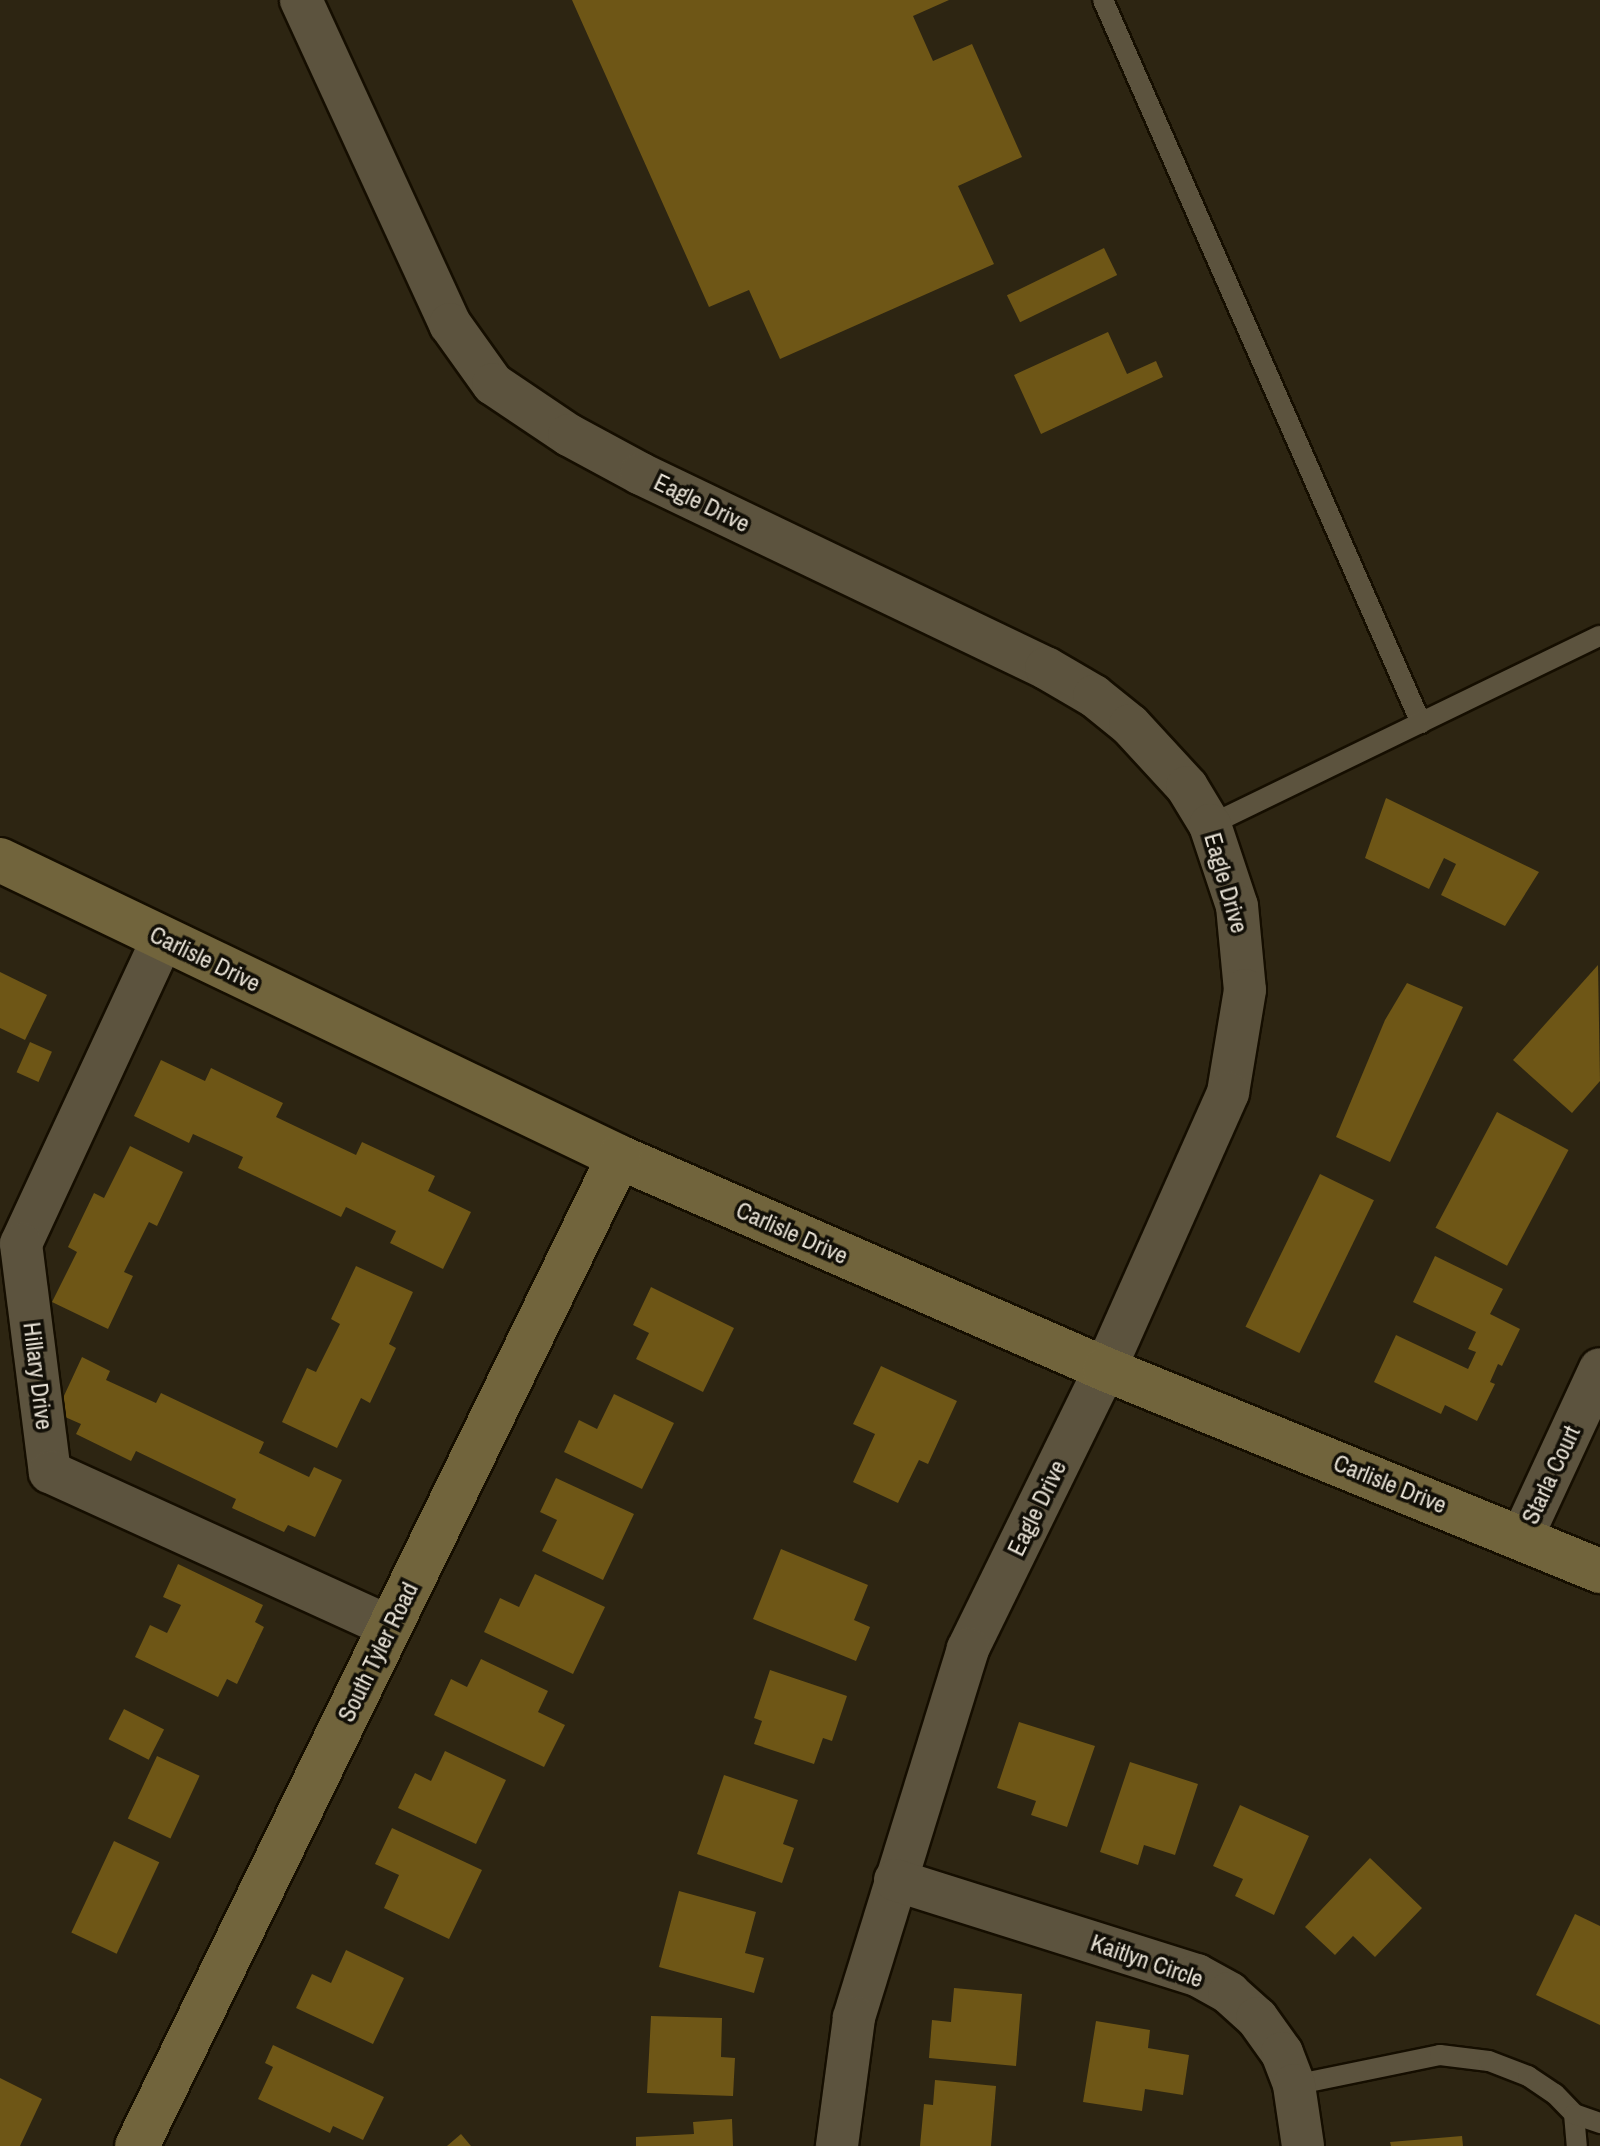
<!DOCTYPE html>
<style>
body{margin:0}
#map{position:relative;width:1600px;height:2146px;overflow:hidden;background:#2d2512;font-family:"Archivo Narrow",sans-serif}
div>[style]{position:absolute}
.building>*{inset:0;background:#6e5616;transform-origin:0 0}
.roads{filter:drop-shadow(2px 0 #150e00) drop-shadow(-2px 0 #150e00) drop-shadow(0 2px #150e00) drop-shadow(0 -2px #150e00)}
.lane>*{height:20px;margin:-10px;padding:0 10px;transform-origin:10px;border-radius:10px;background:#5c533e}
.street>*{height:42px;margin:-21px;padding:0 21px;transform-origin:21px;border-radius:21px;background:#5c533e}
.secondary>*{height:44px;margin:-22px;padding:0 22px;transform-origin:22px;border-radius:22px;background:#71643c}
span{translate:-50% -50%;white-space:nowrap;text-align:center;line-height:1.15;-webkit-text-stroke:7px #120f07;paint-order:stroke}
.street-label{font-size:24px;color:#e5dfd3}
</style>
<div id="map">
<div class="building">
<div style="clip-path:polygon(572px 0,949px 0,913px 16px,933px 61px,972px 44px,1022px 157px,958px 186px,994px 264px,780px 359px,749px 290px,709px 307px)"></div>
<div style="left:1104px;top:248px;width:30px;height:108px;rotate:64deg"></div>
<div style="clip-path:polygon(1108px 332px,1127px 374px,1156px 361px,1163px 377px,1041px 434px,1014px 375px)"></div>
<div style="clip-path:polygon(1386px 798px,1539px 872px,1505px 926px,1441px 895px,1456px 864px,1444px 858px,1429px 889px,1365px 858px)"></div>
<div style="clip-path:polygon(1598px 965px,1600px 1081px,1572px 1113px,1513px 1060px)"></div>
<div style="clip-path:polygon(0 972px,47px 995px,25px 1040px,0 1028px)"></div>
<div style="clip-path:polygon(1407px 983px,1463px 1007px,1390px 1162px,1336px 1137px,1385px 1020px)"></div>
<div style="left:30px;top:1042px;width:24px;height:33px;rotate:24deg"></div>
<div style="clip-path:polygon(161px 1060px,205px 1081px,211px 1068px,283px 1103px,276px 1117px,356px 1155px,362px 1142px,435px 1176px,428px 1191px,471px 1212px,443px 1269px,390px 1243px,396px 1231px,346px 1207px,341px 1217px,238px 1168px,243px 1157px,193px 1134px,189px 1143px,134px 1116px)"></div>
<div style="left:1497px;top:1112px;width:81px;height:131px;rotate:28deg"></div>
<div style="clip-path:polygon(130px 1146px,183px 1172px,157px 1226px,149px 1222px,124px 1272px,133px 1276px,108px 1329px,52px 1302px,77px 1252px,68px 1247px,94px 1193px,104px 1198px)"></div>
<div style="left:1320px;top:1174px;width:60px;height:170px;rotate:26deg"></div>
<div style="clip-path:polygon(1435px 1256px,1503px 1289px,1490px 1314px,1520px 1329px,1502px 1366px,1498px 1364px,1490px 1382px,1495px 1384px,1477px 1421px,1445px 1405px,1441px 1414px,1374px 1382px,1396px 1335px,1468px 1369px,1476px 1352px,1468px 1349px,1476px 1332px,1413px 1302px)"></div>
<div style="clip-path:polygon(356px 1266px,413px 1292px,389px 1344px,396px 1348px,370px 1403px,361px 1398px,337px 1448px,282px 1422px,307px 1368px,316px 1372px,340px 1324px,331px 1319px)"></div>
<div style="clip-path:polygon(651px 1287px,734px 1328px,703px 1392px,636px 1359px,649px 1333px,633px 1325px)"></div>
<div style="clip-path:polygon(82px 1357px,110px 1371px,106px 1380px,156px 1403px,161px 1393px,264px 1442px,259px 1453px,309px 1477px,314px 1467px,342px 1480px,315px 1537px,288px 1525px,284px 1532px,232px 1508px,236px 1499px,136px 1451px,131px 1461px,76px 1434px,81px 1424px,56px 1413px)"></div>
<div style="clip-path:polygon(881px 1366px,957px 1401px,928px 1464px,919px 1460px,898px 1503px,853px 1482px,875px 1434px,853px 1424px)"></div>
<div style="clip-path:polygon(614px 1394px,674px 1423px,642px 1489px,564px 1452px,579px 1420px,597px 1429px)"></div>
<div style="clip-path:polygon(556px 1478px,634px 1514px,603px 1580px,542px 1551px,557px 1520px,540px 1512px)"></div>
<div style="clip-path:polygon(781px 1549px,868px 1585px,854px 1620px,870px 1627px,856px 1661px,753px 1619px)"></div>
<div style="clip-path:polygon(178px 1564px,263px 1605px,255px 1622px,264px 1627px,237px 1684px,227px 1679px,218px 1697px,135px 1657px,150px 1625px,167px 1633px,181px 1605px,163px 1597px)"></div>
<div style="clip-path:polygon(535px 1574px,605px 1607px,573px 1674px,484px 1632px,500px 1598px,519px 1607px)"></div>
<div style="clip-path:polygon(481px 1659px,548px 1691px,538px 1712px,565px 1725px,544px 1767px,434px 1715px,451px 1679px,467px 1687px)"></div>
<div style="clip-path:polygon(770px 1670px,847px 1696px,832px 1741px,823px 1738px,814px 1764px,754px 1744px,762px 1721px,754px 1718px)"></div>
<div style="left:124px;top:1709px;width:45px;height:34px;rotate:27deg"></div>
<div style="clip-path:polygon(1019px 1722px,1095px 1746px,1067px 1827px,1031px 1815px,1036px 1801px,997px 1788px)"></div>
<div style="clip-path:polygon(445px 1751px,506px 1780px,476px 1844px,398px 1808px,415px 1773px,431px 1781px)"></div>
<div style="left:157px;top:1756px;width:47px;height:69px;rotate:25deg"></div>
<div style="clip-path:polygon(1130px 1762px,1198px 1784px,1175px 1855px,1144px 1845px,1138px 1865px,1100px 1852px)"></div>
<div style="clip-path:polygon(724px 1775px,798px 1800px,783px 1844px,794px 1848px,782px 1883px,697px 1854px)"></div>
<div style="clip-path:polygon(1240px 1805px,1309px 1836px,1274px 1915px,1235px 1896px,1243px 1879px,1213px 1866px)"></div>
<div style="clip-path:polygon(392px 1828px,482px 1870px,449px 1939px,384px 1908px,399px 1875px,375px 1864px)"></div>
<div style="left:114px;top:1841px;width:50px;height:101px;rotate:25deg"></div>
<div style="clip-path:polygon(1370px 1858px,1422px 1908px,1375px 1957px,1353px 1936px,1335px 1955px,1305px 1927px)"></div>
<div style="clip-path:polygon(679px 1891px,756px 1912px,745px 1953px,764px 1958px,754px 1993px,659px 1967px)"></div>
<div style="clip-path:polygon(1575px 1914px,1600px 1926px,1600px 2025px,1536px 1995px)"></div>
<div style="clip-path:polygon(346px 1950px,404px 1978px,373px 2044px,296px 2008px,312px 1974px,331px 1983px)"></div>
<div style="clip-path:polygon(954px 1988px,1022px 1994px,1016px 2066px,929px 2058px,932px 2020px,951px 2022px)"></div>
<div style="clip-path:polygon(651px 2016px,722px 2018px,721px 2057px,735px 2058px,733px 2096px,647px 2093px)"></div>
<div style="clip-path:polygon(1096px 2021px,1150px 2030px,1148px 2048px,1189px 2055px,1183px 2095px,1145px 2089px,1142px 2111px,1083px 2102px)"></div>
<div style="clip-path:polygon(273px 2045px,384px 2097px,363px 2140px,333px 2126px,330px 2133px,258px 2099px,273px 2067px,265px 2063px)"></div>
<div style="clip-path:polygon(0 2078px,42px 2099px,20px 2146px,0 2146px)"></div>
<div style="clip-path:polygon(935px 2080px,996px 2086px,991px 2146px,920px 2146px,924px 2104px,933px 2105px)"></div>
<div style="clip-path:polygon(732px 2119px,733px 2146px,636px 2146px,636px 2137px,694px 2134px,693px 2122px)"></div>
<div style="clip-path:polygon(461px 2134px,471px 2146px,447px 2146px)"></div>
<div style="clip-path:polygon(1462px 2136px,1463px 2146px,1391px 2146px,1390px 2142px)"></div>
</div>
<div class="roads">
<div class="lane">
<div style="left:1103px;top:0;width:790px;rotate:66.26deg"></div>
<div style="left:1210px;top:825px;width:433px;rotate:-25.9deg"></div>
<div style="left:1294px;top:2085px;width:149px;rotate:-11.6deg"></div>
<div style="left:1440px;top:2055px;width:49px;rotate:7deg"></div>
<div style="left:1489px;top:2061px;width:42px;rotate:21deg"></div>
<div style="left:1528px;top:2076px;width:32px;rotate:34deg"></div>
<div style="left:1555px;top:2094px;width:28px;rotate:46deg"></div>
<div style="left:1574px;top:2114px;width:32px;rotate:85deg"></div>
<div style="left:1574px;top:2114px;width:28px;rotate:19deg"></div>
</div>
<div class="street">
<div style="left:301px;top:0;width:357px;rotate:65.3deg"></div>
<div style="left:450px;top:324px;width:74px;rotate:54.4deg"></div>
<div style="left:493px;top:384px;width:92px;rotate:33.9deg"></div>
<div style="left:569px;top:435px;width:82px;rotate:28.4deg"></div>
<div style="left:641px;top:474px;width:449px;rotate:25.6deg"></div>
<div style="left:1046px;top:668px;width:56px;rotate:30.3deg"></div>
<div style="left:1094px;top:696px;width:46px;rotate:38.9deg"></div>
<div style="left:1130px;top:725px;width:84px;rotate:47.4deg"></div>
<div style="left:1187px;top:787px;width:44px;rotate:58.8deg"></div>
<div style="left:1210px;top:825px;width:85px;rotate:71.6deg"></div>
<div style="left:1237px;top:906px;width:84px;rotate:84.6deg"></div>
<div style="left:1245px;top:990px;width:104px;rotate:99.4deg"></div>
<div style="left:1228px;top:1093px;width:302px;rotate:114deg"></div>
<div style="left:1105px;top:1369px;width:312px;rotate:116.1deg"></div>
<div style="left:968px;top:1649px;width:386px;rotate:107.2deg"></div>
<div style="left:854px;top:2018px;width:129px;rotate:97.6deg"></div>
<div style="left:163px;top:938px;width:337px;rotate:114.9deg"></div>
<div style="left:21px;top:1244px;width:230px;rotate:82.8deg"></div>
<div style="left:50px;top:1472px;width:374px;rotate:24.5deg"></div>
<div style="left:1522px;top:1537px;width:185px;rotate:-65.1deg"></div>
<div style="left:895px;top:1880px;width:317px;rotate:17.5deg"></div>
<div style="left:1197px;top:1975px;width:37px;rotate:29deg"></div>
<div style="left:1229px;top:1993px;width:38px;rotate:42deg"></div>
<div style="left:1257px;top:2018px;width:43px;rotate:54.5deg"></div>
<div style="left:1282px;top:2053px;width:34px;rotate:69deg"></div>
<div style="left:1294px;top:2085px;width:62px;rotate:81.6deg"></div>
</div>
<div class="secondary">
<div style="left:0;top:860px;width:687px;rotate:25.63deg"></div>
<div style="left:619px;top:1157px;width:530px;rotate:23.57deg"></div>
<div style="left:1105px;top:1369px;width:535px;rotate:22.2deg"></div>
<div style="left:137px;top:2146px;width:1100px;rotate:-64.02deg"></div>
</div>
</div>
<div class="street-label">
<span style="left:702px;top:503px;rotate:26deg">Eagle Drive</span>
<span style="left:1226px;top:883px;rotate:74deg">Eagle Drive</span>
<span style="left:205px;top:959px;rotate:26deg">Carlisle Drive</span>
<span style="left:792px;top:1233px;rotate:24deg">Carlisle Drive</span>
<span style="left:38px;top:1376px;rotate:83deg">Hillary Drive</span>
<span style="left:1551px;top:1475px;rotate:-65deg">Starla Court</span>
<span style="left:1390px;top:1484px;rotate:22deg">Carlisle Drive</span>
<span style="left:1037px;top:1508px;rotate:-64deg">Eagle Drive</span>
<span style="left:378px;top:1652px;rotate:-64deg">South Tyler Road</span>
<span style="left:1147px;top:1961px;rotate:19deg">Kaitlyn Circle</span>
</div>
</div>
